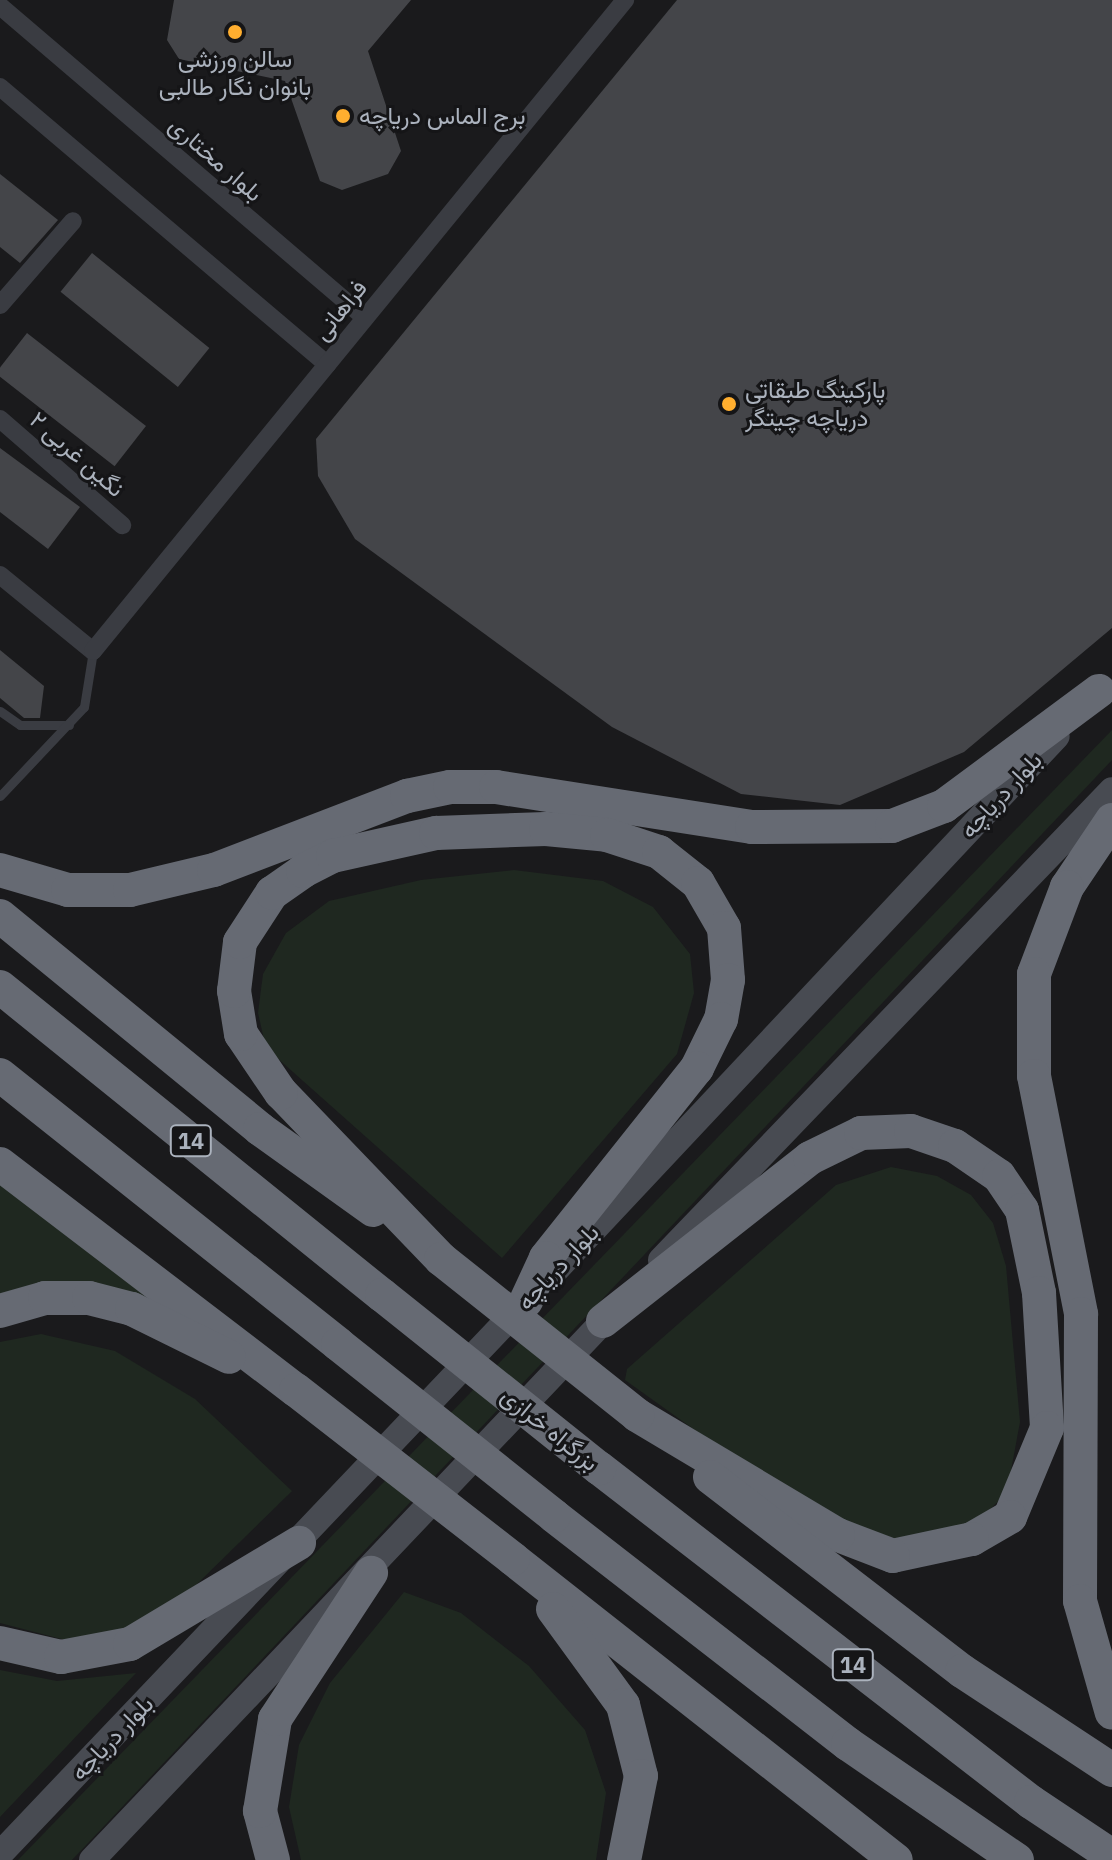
<!DOCTYPE html>
<meta charset="utf-8">
<style>
body{margin:0}
#map{position:relative;width:1112px;height:1860px;overflow:hidden;background:#1a1a1c;font-family:"IBM Plex Sans",Vazirmatn,sans-serif}
div>[style]{position:absolute}
.green>*{inset:0;background:#1f2820}
.building>*{inset:0;background:#444549;transform-origin:0 0}
.lane>*{height:9px;margin:-4.5px;padding:0 4.5px;transform-origin:4.5px;border-radius:4.5px;background:#3a3c42}
.street>*{height:18px;margin:-9px;padding:0 9px;transform-origin:9px;border-radius:9px;background:#3a3c42}
.secondary>*{height:26px;margin:-13px;padding:0 13px;transform-origin:13px;border-radius:13px;background:#484b52}
.highway>*{height:34px;margin:-17px;padding:0 17px;transform-origin:17px;border-radius:17px;background:#666a73}
.highway-bridge>*{height:34px;margin:-17px;padding:0 17px;transform-origin:17px;border-radius:17px;background:#666a73}
.dots>*{width:22px;height:22px;translate:-50% -50%;box-sizing:border-box;border:4px solid #151517;border-radius:50%}
span{translate:-50% -50%;white-space:nowrap;text-align:center;line-height:1.15;-webkit-text-stroke:6px #151517;paint-order:stroke}
.shield-label span{padding:2px 6px;background:#151517;border:2px solid;border-radius:6px;-webkit-text-stroke-width:0}
.shield-label{font-size:22px;color:#abb2bd;font-weight:700}
.poi-label{font-size:24px;color:#abb2bd}
.left{translate:0 -50%;text-align:left}
.street-label{font-size:24px;color:#abb2bd}
</style>
<div id="map">
<div class="green">
<div style="clip-path:polygon(1112px 730px,1112px 760px,72px 1860px,18px 1860px)"></div>
<div style="clip-path:polygon(514px 870px,603px 881px,653px 907px,690px 954px,694px 993px,677px 1054px,502px 1258px,266px 1048px,258px 1013px,263px 974px,286px 933px,329px 901px,421px 880px)"></div>
<div style="clip-path:polygon(0 1166px,204px 1333px,0 1300px)"></div>
<div style="clip-path:polygon(891px 1167px,937px 1176px,971px 1195px,993px 1223px,1006px 1266px,1020px 1422px,1007px 1492px,978px 1522px,899px 1545px,864px 1533px,713px 1443px,625px 1380px,627px 1369px,836px 1185px)"></div>
<div style="clip-path:polygon(41px 1334px,115px 1351px,195px 1399px,292px 1491px,196px 1585px,143px 1623px,73px 1642px,0 1623px,0 1342px)"></div>
<div style="clip-path:polygon(404px 1592px,461px 1613px,529px 1666px,585px 1730px,606px 1793px,596px 1860px,301px 1860px,289px 1807px,299px 1745px,330px 1683px)"></div>
<div style="clip-path:polygon(0 1670px,57px 1681px,136px 1673px,0 1817px)"></div>
</div>
<div class="building">
<div style="clip-path:polygon(174px 0,411px 0,368px 51px,401px 151px,388px 174px,342px 190px,320px 181px,285px 81px,179px 59px,167px 40px)"></div>
<div style="clip-path:polygon(677px 0,1112px 0,1112px 628px,964px 752px,840px 805px,741px 794px,612px 727px,355px 539px,318px 476px,316px 439px)"></div>
<div style="clip-path:polygon(0 174px,58px 220px,20px 263px,0 247px)"></div>
<div style="left:92px;top:253px;width:151px;height:50px;rotate:39deg"></div>
<div style="left:27px;top:333px;width:151px;height:51px;rotate:38deg"></div>
<div style="clip-path:polygon(0 448px,80px 507px,48px 549px,0 512px)"></div>
<div style="clip-path:polygon(0 650px,44px 686px,40px 718px,24px 718px,0 698px)"></div>
</div>
<div class="lane">
<div style="left:0;top:711px;width:24px;rotate:35deg"></div>
<div style="left:20px;top:725px;width:49px"></div>
<div style="left:0;top:796px;width:122px;rotate:-46.7deg"></div>
<div style="left:84px;top:707px;width:57px;rotate:-80.9deg"></div>
</div>
<div class="street">
<div style="left:0;top:6px;width:480px;rotate:40.5deg"></div>
<div style="left:0;top:87px;width:429px;rotate:40.3deg"></div>
<div style="left:0;top:305px;width:111px;rotate:-49deg"></div>
<div style="left:0;top:419px;width:162px;rotate:41deg"></div>
<div style="left:0;top:575px;width:120px;rotate:39.3deg"></div>
<div style="left:93px;top:651px;width:841px;rotate:-50.74deg"></div>
</div>
<div class="secondary">
<div style="left:661px;top:1260px;width:651px;rotate:-46.18deg"></div>
<div style="left:553px;top:1273px;width:736px;rotate:-46.82deg"></div>
<div style="left:0;top:1854px;width:759px;rotate:-46.44deg"></div>
<div style="left:92px;top:1860px;width:760px;rotate:-46.49deg"></div>
</div>
<div class="highway">
<div style="left:1112px;top:820px;width:81px;rotate:123.9deg"></div>
<div style="left:1067px;top:887px;width:93px;rotate:110.8deg"></div>
<div style="left:1034px;top:974px;width:102px;rotate:90deg"></div>
<div style="left:1034px;top:1076px;width:243px;rotate:78.8deg"></div>
<div style="left:1081px;top:1314px;width:287px;rotate:90.2deg"></div>
<div style="left:1080px;top:1601px;width:116px;rotate:74.1deg"></div>
<div style="left:0;top:870px;width:71px;rotate:16.4deg"></div>
<div style="left:68px;top:890px;width:62px"></div>
<div style="left:130px;top:890px;width:86px;rotate:-13.4deg"></div>
<div style="left:214px;top:870px;width:207px;rotate:-21deg"></div>
<div style="left:407px;top:796px;width:44px;rotate:-11.8deg"></div>
<div style="left:450px;top:787px;width:46px"></div>
<div style="left:496px;top:787px;width:259px;rotate:8.9deg"></div>
<div style="left:752px;top:827px;width:140px;rotate:-0.4deg"></div>
<div style="left:892px;top:826px;width:56px;rotate:-21deg"></div>
<div style="left:944px;top:806px;width:193px;rotate:-36.6deg"></div>
<div style="left:0;top:916px;width:336px;rotate:39.3deg"></div>
<div style="left:260px;top:1129px;width:139px;rotate:35.6deg"></div>
<div style="left:0;top:987px;width:491px;rotate:38.9deg"></div>
<div style="left:0;top:1075px;width:432px;rotate:38.5deg"></div>
<div style="left:0;top:1164px;width:372px;rotate:37.4deg"></div>
<div style="left:441px;top:1259px;width:231px;rotate:-133.9deg"></div>
<div style="left:281px;top:1093px;width:71px;rotate:-124.1deg"></div>
<div style="left:241px;top:1034px;width:44px;rotate:-99.2deg"></div>
<div style="left:234px;top:991px;width:49px;rotate:-83deg"></div>
<div style="left:240px;top:942px;width:59px;rotate:-56.9deg"></div>
<div style="left:272px;top:893px;width:38px;rotate:-35deg"></div>
<div style="left:303px;top:871px;width:34px;rotate:-27deg"></div>
<div style="left:333px;top:856px;width:106px;rotate:-12.6deg"></div>
<div style="left:436px;top:833px;width:110px;rotate:-2.1deg"></div>
<div style="left:546px;top:829px;width:61px;rotate:5.6deg"></div>
<div style="left:607px;top:835px;width:55px;rotate:18.1deg"></div>
<div style="left:659px;top:852px;width:50px;rotate:38.5deg"></div>
<div style="left:698px;top:883px;width:52px;rotate:60deg"></div>
<div style="left:724px;top:928px;width:52px;rotate:85.6deg"></div>
<div style="left:728px;top:980px;width:40px;rotate:100deg"></div>
<div style="left:721px;top:1019px;width:55px;rotate:116.1deg"></div>
<div style="left:697px;top:1068px;width:243px;rotate:128.5deg"></div>
<div style="left:546px;top:1258px;width:47px;rotate:114.9deg"></div>
<div style="left:0;top:1311px;width:47px;rotate:-16.1deg"></div>
<div style="left:45px;top:1298px;width:44px"></div>
<div style="left:89px;top:1298px;width:44px;rotate:14.3deg"></div>
<div style="left:132px;top:1309px;width:108px;rotate:26.3deg"></div>
<div style="left:603px;top:1321px;width:263px;rotate:-38.2deg"></div>
<div style="left:810px;top:1158px;width:57px;rotate:-26.1deg"></div>
<div style="left:861px;top:1133px;width:50px;rotate:-2.3deg"></div>
<div style="left:911px;top:1131px;width:46px;rotate:18.8deg"></div>
<div style="left:955px;top:1146px;width:53px;rotate:34.3deg"></div>
<div style="left:999px;top:1176px;width:41px;rotate:55.9deg"></div>
<div style="left:1022px;top:1210px;width:85px;rotate:78.4deg"></div>
<div style="left:1039px;top:1293px;width:135px;rotate:86.6deg"></div>
<div style="left:1047px;top:1428px;width:96px;rotate:112.6deg"></div>
<div style="left:1010px;top:1517px;width:44px;rotate:149.9deg"></div>
<div style="left:972px;top:1539px;width:81px;rotate:167.9deg"></div>
<div style="left:893px;top:1556px;width:59px;rotate:-159.1deg"></div>
<div style="left:838px;top:1535px;width:234px;rotate:-149.2deg"></div>
<div style="left:599px;top:1468px;width:546px;rotate:37.71deg"></div>
<div style="left:1031px;top:1802px;width:97px;rotate:33.7deg"></div>
<div style="left:710px;top:1477px;width:318px;rotate:37.6deg"></div>
<div style="left:962px;top:1671px;width:180px;rotate:33.4deg"></div>
<div style="left:554px;top:1516px;width:372px;rotate:37.8deg"></div>
<div style="left:848px;top:1744px;width:205px;rotate:34.5deg"></div>
<div style="left:513px;top:1559px;width:487px;rotate:38.2deg"></div>
<div style="left:553px;top:1609px;width:119px;rotate:53.9deg"></div>
<div style="left:623px;top:1705px;width:73px;rotate:75.8deg"></div>
<div style="left:641px;top:1776px;width:86px;rotate:101.4deg"></div>
<div style="left:0;top:1643px;width:63px;rotate:12.9deg"></div>
<div style="left:61px;top:1657px;width:70px;rotate:-10.7deg"></div>
<div style="left:130px;top:1644px;width:197px;rotate:-30.9deg"></div>
<div style="left:273px;top:1860px;width:51px;rotate:-104.9deg"></div>
<div style="left:260px;top:1811px;width:93px;rotate:-80.7deg"></div>
<div style="left:275px;top:1719px;width:175px;rotate:-56.7deg"></div>
</div>
<div class="highway-bridge">
<div style="left:441px;top:1259px;width:251px;rotate:38.5deg"></div>
<div style="left:382px;top:1295px;width:278px;rotate:38.6deg"></div>
<div style="left:338px;top:1344px;width:276px;rotate:38.5deg"></div>
<div style="left:296px;top:1390px;width:275px;rotate:37.9deg"></div>
</div>
<div class="dots">
<div style="left:235px;top:32px;background:#ffae2f"></div>
<div style="left:343px;top:116px;background:#ffae2f"></div>
<div style="left:729px;top:404px;background:#ffae2f"></div>
</div>
<div class="shield-label">
<span style="left:191px;top:1141px">14</span>
<span style="left:853px;top:1665px">14</span>
</div>
<div class="poi-label">
<span style="left:235px;top:73px">سالن ورزشی<br>بانوان نگار طالبی</span>
<span class="left" style="left:359px;top:116px">برج الماس دریاچه</span>
<span class="left" style="left:745px;top:404px">پارکینگ طبقاتی<br>دریاچه چیتگر</span>
</div>
<div class="street-label">
<span style="left:216px;top:159px;rotate:41deg">بلوار مختاری</span>
<span style="left:340px;top:310px;rotate:-51deg">فراهانی</span>
<span style="left:77px;top:454px;rotate:41deg">نگین غربی ۲</span>
<span style="left:1001px;top:795px;rotate:-47deg">بلوار دریاچه</span>
<span style="left:558px;top:1267px;rotate:-47deg">بلوار دریاچه</span>
<span style="left:550px;top:1429px;rotate:39deg">بزرگراه خرازی</span>
<span style="left:112px;top:1738px;rotate:-46deg">بلوار دریاچه</span>
</div>
</div>
